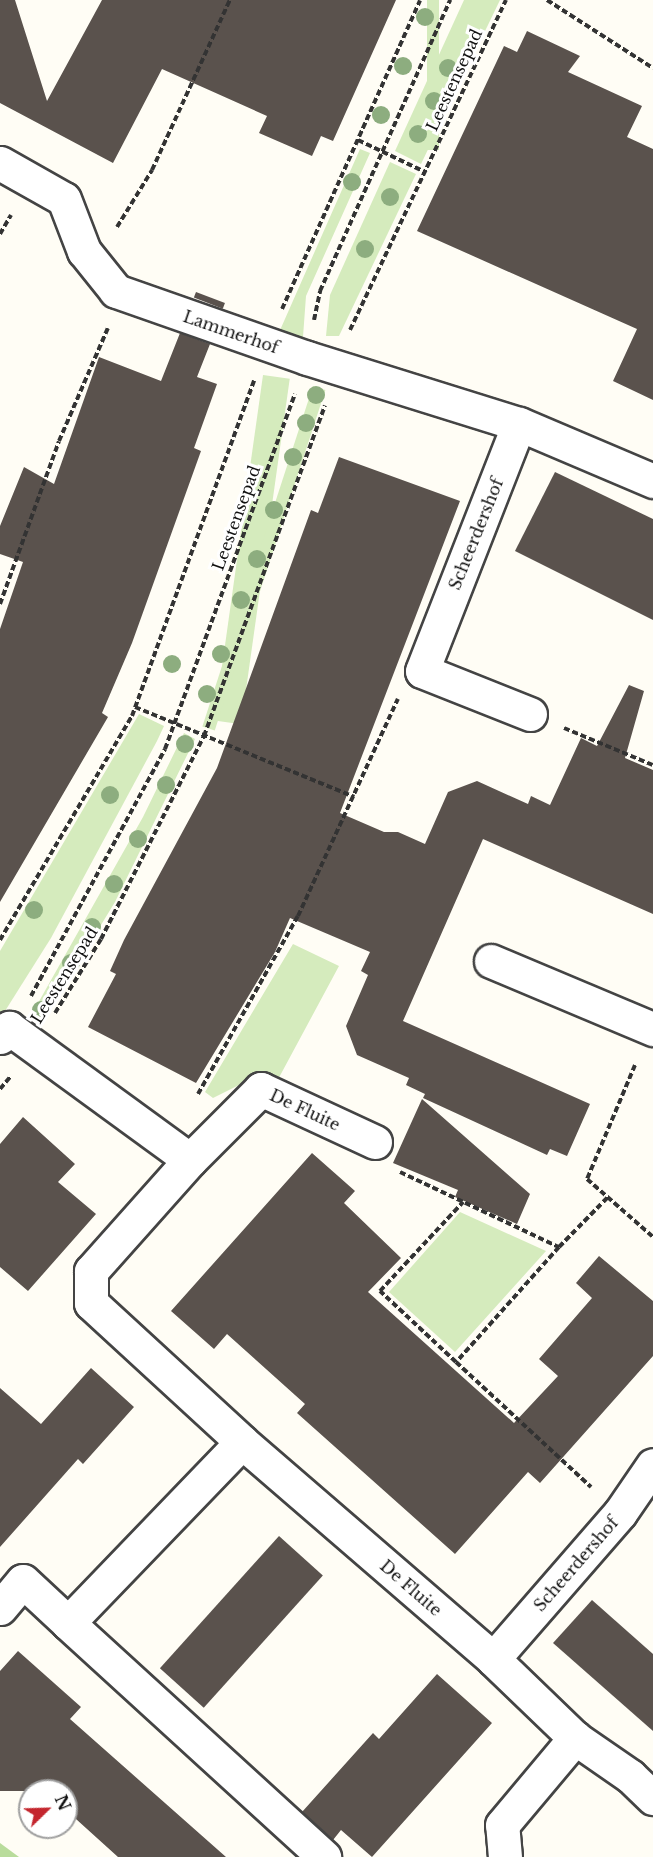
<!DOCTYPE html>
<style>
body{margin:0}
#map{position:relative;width:653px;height:1857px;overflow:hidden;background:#fffdf5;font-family:"Libre Baskerville",serif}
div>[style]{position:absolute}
.green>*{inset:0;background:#d5ebbd;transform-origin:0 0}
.forest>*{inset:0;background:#b9dc9c}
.building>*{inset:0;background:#5a524d;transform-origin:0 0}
.path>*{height:4px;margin-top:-2px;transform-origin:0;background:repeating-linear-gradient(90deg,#333 0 6px,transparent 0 9px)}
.roads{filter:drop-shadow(2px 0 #444) drop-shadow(-2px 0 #444) drop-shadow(0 2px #444) drop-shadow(0 -2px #444)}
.minor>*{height:33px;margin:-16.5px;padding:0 16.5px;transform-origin:16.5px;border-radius:16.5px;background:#fff}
.trees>*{width:18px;height:18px;margin:-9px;border-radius:50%;background:#8dad7f}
span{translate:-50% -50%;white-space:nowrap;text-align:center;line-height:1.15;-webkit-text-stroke:6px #fff;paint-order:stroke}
.street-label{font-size:16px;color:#111}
.north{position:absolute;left:18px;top:1779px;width:60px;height:60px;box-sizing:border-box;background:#fff;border:2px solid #a0a0a0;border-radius:50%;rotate:67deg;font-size:16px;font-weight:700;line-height:24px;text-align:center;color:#111}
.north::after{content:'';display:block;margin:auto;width:21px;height:27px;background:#c4262e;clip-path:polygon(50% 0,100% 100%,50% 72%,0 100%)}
</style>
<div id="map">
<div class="green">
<div style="left:427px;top:0;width:12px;height:150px"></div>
<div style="clip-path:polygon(464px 0,500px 0,421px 164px,395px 151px)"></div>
<div style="clip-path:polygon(360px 149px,370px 153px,306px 296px,303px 337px,277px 337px)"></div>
<div style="clip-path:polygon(390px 162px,416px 174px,339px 336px,326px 336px,330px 295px)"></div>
<div style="left:263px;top:375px;width:27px;height:349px;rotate:8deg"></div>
<div style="left:313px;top:386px;width:13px;height:358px;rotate:18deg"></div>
<div style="clip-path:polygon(139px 714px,164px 726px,157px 741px,51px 938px,0 1019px,0 951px)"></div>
<div style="clip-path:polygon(184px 733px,195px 739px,115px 902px,43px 1020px,33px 1012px,143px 817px)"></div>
<div style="clip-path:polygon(293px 944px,339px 966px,275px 1085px,249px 1080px,213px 1098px,205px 1092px)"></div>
<div style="clip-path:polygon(460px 1212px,546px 1251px,455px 1352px,389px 1292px)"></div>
</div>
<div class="forest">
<div style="clip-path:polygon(0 1843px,19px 1857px,0 1857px)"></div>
</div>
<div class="building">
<div style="clip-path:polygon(0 0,15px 0,47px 101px,102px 0,396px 0,333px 141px,321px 136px,312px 156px,259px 133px,267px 116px,162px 69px,113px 163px,0 103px)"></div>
<div style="clip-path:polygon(527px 31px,580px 56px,568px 72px,642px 106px,627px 137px,653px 149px,653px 400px,613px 381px,637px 329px,417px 231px,504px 46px,517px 52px)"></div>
<div style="left:196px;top:292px;width:31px;height:6px;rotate:21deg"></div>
<div style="clip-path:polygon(180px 333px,210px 344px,197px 377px,217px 384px,194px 448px,201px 451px,132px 643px,102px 713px,108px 717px,0 902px,0 629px,23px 562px,0 554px,0 526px,24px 467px,54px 484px,99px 357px,161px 381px)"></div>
<div style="clip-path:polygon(339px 457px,460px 501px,340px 813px,384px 832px,398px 832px,425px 844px,448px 792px,477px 781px,528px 804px,531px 796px,550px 805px,581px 738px,597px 746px,629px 685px,644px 691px,625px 758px,653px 770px,653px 914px,483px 839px,403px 1021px,590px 1104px,567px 1156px,550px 1149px,547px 1155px,423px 1098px,425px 1094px,406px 1085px,409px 1078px,357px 1055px,346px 1026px,368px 975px,361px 971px,370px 952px,290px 918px,275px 952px,196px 1083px,88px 1027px,116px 974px,110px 971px,124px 940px,217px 768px,311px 510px,318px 513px)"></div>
<div style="clip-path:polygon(555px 472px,653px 519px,653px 620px,515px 551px)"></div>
<div style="clip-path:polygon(422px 1099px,530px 1194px,517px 1224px,455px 1197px,458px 1190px,393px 1163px)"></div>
<div style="clip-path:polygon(23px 1117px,75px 1164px,58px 1182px,96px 1214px,28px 1291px,0 1267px,0 1144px)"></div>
<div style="clip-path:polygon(312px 1153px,355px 1191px,344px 1203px,401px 1258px,368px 1292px,514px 1423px,558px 1376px,539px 1359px,592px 1298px,576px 1283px,599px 1256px,653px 1301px,653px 1356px,540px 1483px,528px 1472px,455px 1554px,297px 1413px,305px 1404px,227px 1334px,214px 1349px,171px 1311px)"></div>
<div style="clip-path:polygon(91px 1368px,134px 1407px,83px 1464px,78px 1459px,0 1547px,0 1388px,41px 1424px)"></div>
<div style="left:279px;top:1536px;width:59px;height:178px;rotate:42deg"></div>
<div style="clip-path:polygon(592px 1600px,653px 1654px,653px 1731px,553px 1643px)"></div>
<div style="clip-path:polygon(18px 1651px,81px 1707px,70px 1719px,226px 1857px,118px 1857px,66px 1810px,66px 1791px,0 1791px,0 1671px)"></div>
<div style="clip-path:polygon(437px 1674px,492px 1723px,372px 1857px,341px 1830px,333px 1840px,302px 1812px,373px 1733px,379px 1739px)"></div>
</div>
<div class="path">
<div style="left:547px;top:0;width:126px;rotate:32.7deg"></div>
<div style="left:358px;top:140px;width:74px;rotate:25.5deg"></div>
<div style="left:117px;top:227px;width:67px;rotate:-58.4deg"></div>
<div style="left:152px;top:170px;width:187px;rotate:-65.4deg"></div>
<div style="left:0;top:234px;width:22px;rotate:-60deg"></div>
<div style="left:282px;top:309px;width:338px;rotate:-65.9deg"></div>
<div style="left:314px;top:320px;width:30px;rotate:-78deg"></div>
<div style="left:320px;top:291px;width:319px;rotate:-65.9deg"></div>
<div style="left:350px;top:330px;width:365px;rotate:-64.7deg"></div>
<div style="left:0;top:604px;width:173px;rotate:-70.1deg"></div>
<div style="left:59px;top:441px;width:123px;rotate:-66.6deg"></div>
<div style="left:135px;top:707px;width:237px;rotate:22.3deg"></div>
<div style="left:564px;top:728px;width:96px;rotate:22.6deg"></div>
<div style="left:0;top:940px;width:260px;rotate:-59.5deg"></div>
<div style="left:132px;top:716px;width:357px;rotate:-70deg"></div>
<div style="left:31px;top:996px;width:281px;rotate:-61.5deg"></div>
<div style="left:165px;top:749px;width:378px;rotate:-69.9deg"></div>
<div style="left:55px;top:1013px;width:87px;rotate:-58.1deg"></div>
<div style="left:101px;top:939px;width:228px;rotate:-63.1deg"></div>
<div style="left:204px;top:736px;width:352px;rotate:-69.9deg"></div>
<div style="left:635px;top:1065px;width:124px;rotate:112.8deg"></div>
<div style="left:587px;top:1179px;width:88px;rotate:41.3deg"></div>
<div style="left:0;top:1089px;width:17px;rotate:-50deg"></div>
<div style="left:198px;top:1094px;width:204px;rotate:-60.7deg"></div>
<div style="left:298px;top:916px;width:239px;rotate:-65.3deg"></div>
<div style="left:400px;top:1172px;width:176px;rotate:25.3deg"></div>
<div style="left:559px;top:1247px;width:154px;rotate:131.8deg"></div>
<div style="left:456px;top:1362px;width:184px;rotate:42.8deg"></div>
<div style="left:559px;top:1247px;width:70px;rotate:-45.6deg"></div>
<div style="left:456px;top:1362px;width:104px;rotate:-136.9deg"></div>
<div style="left:380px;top:1291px;width:122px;rotate:-47deg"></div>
</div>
<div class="roads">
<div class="minor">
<div style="left:0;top:163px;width:73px;rotate:29.4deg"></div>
<div style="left:64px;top:199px;width:56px;rotate:69deg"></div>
<div style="left:84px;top:251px;width:51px;rotate:51.3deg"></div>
<div style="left:116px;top:291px;width:202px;rotate:19.3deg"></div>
<div style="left:307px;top:358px;width:222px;rotate:17.3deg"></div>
<div style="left:530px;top:714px;width:116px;rotate:-158.3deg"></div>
<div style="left:422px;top:671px;width:265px;rotate:-68.6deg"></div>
<div style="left:519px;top:424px;width:146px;rotate:23deg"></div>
<div style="left:491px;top:961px;width:176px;rotate:22.8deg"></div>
<div style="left:0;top:1037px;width:13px;rotate:-45deg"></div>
<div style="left:9px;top:1028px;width:224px;rotate:36.1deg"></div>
<div style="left:375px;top:1142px;width:126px;rotate:-155.1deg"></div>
<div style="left:261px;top:1089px;width:100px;rotate:135deg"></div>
<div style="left:190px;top:1160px;width:149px;rotate:131.7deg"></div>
<div style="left:91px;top:1271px;width:32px;rotate:90deg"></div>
<div style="left:91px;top:1303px;width:205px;rotate:42.6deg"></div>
<div style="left:242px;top:1442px;width:332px;rotate:40.8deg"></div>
<div style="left:493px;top:1659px;width:114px;rotate:43.9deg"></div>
<div style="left:575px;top:1738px;width:67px;rotate:34.6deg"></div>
<div style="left:630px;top:1776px;width:32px;rotate:44deg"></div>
<div style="left:242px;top:1442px;width:251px;rotate:133.9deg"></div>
<div style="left:68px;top:1623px;width:347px;rotate:42.4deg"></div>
<div style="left:0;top:1608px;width:35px;rotate:-50deg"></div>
<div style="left:23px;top:1581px;width:62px;rotate:43deg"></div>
<div style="left:493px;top:1659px;width:194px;rotate:-49deg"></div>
<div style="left:620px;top:1513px;width:58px;rotate:-55.5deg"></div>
<div style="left:505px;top:1857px;width:32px;rotate:-95deg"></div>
<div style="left:502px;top:1825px;width:114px;rotate:-50deg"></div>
</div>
</div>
<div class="trees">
<div style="left:425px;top:17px"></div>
<div style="left:403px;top:66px"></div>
<div style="left:448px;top:68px"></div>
<div style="left:434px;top:101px"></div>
<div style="left:381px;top:115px"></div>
<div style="left:418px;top:134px"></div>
<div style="left:352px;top:182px"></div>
<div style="left:390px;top:197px"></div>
<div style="left:365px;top:249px"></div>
<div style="left:316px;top:395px"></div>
<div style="left:306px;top:423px"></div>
<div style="left:293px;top:457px"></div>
<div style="left:274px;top:510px"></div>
<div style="left:257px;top:559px"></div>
<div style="left:241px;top:600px"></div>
<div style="left:221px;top:654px"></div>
<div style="left:172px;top:664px"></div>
<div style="left:207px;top:694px"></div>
<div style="left:185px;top:744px"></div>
<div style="left:166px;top:785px"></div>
<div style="left:110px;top:795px"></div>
<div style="left:138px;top:839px"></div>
<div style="left:114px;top:884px"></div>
<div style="left:34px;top:910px"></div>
<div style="left:92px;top:927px"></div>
<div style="left:71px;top:963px"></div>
<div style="left:41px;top:1010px"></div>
</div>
<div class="street-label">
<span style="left:454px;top:80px;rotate:-65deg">Leestensepad</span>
<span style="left:231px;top:332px;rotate:19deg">Lammerhof</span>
<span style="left:236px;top:518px;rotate:-70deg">Leestensepad</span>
<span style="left:476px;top:534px;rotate:-68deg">Scheerdershof</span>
<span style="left:64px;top:975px;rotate:-58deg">Leestensepad</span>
<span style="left:305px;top:1110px;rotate:25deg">De Fluite</span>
<span style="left:576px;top:1564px;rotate:-49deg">Scheerdershof</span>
<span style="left:411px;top:1588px;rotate:41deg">De Fluite</span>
</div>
<div class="north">N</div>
</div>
